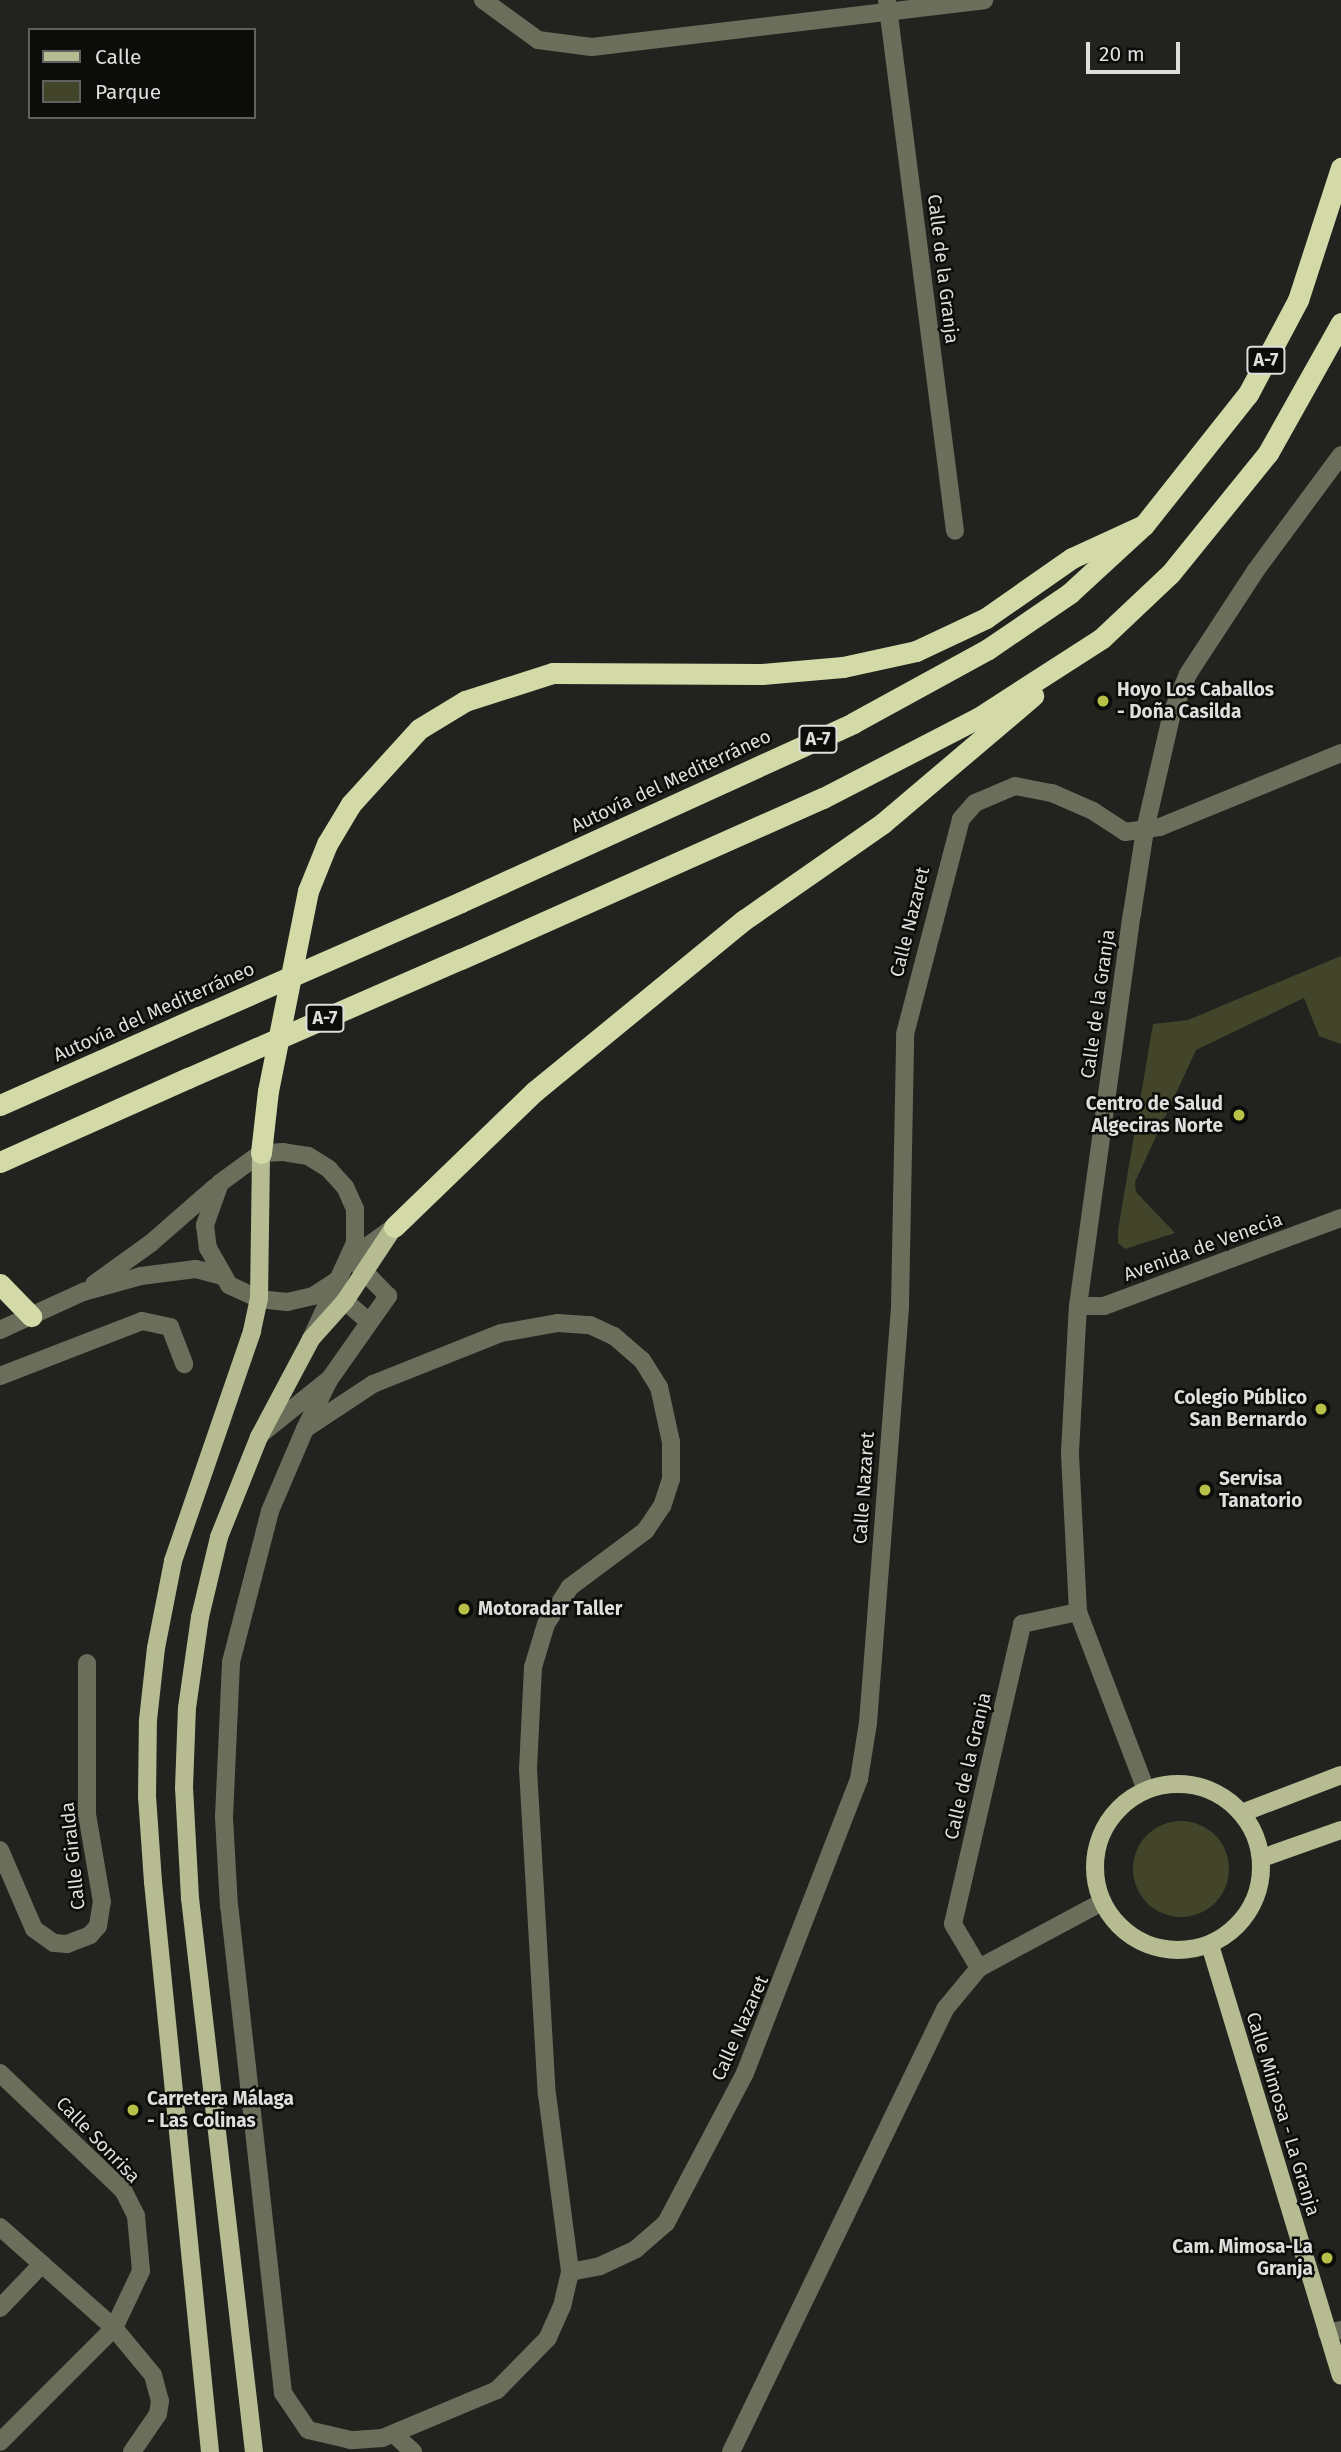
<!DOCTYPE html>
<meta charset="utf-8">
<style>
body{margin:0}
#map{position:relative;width:1341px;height:2452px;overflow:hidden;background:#22221f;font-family:"Fira Sans",sans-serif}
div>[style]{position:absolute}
.green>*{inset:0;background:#42452a}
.round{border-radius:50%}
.minor>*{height:18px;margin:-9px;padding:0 9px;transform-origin:9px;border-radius:9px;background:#6b6e5a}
.major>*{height:18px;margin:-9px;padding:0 9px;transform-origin:9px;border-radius:9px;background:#b6bb92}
.major>.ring{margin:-9px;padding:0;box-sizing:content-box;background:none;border:18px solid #b6bb92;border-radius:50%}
.highway>*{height:21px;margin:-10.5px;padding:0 10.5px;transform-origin:10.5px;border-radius:10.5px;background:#d4daa7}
.highway-bridge>*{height:21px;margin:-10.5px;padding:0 10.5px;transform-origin:10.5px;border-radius:10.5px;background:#d4daa7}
.dots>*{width:19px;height:19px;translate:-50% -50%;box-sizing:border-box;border:4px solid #0c0c0a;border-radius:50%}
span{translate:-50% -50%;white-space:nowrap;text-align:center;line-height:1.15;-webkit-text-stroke:5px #0c0c0a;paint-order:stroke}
.shield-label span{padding:2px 5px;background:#0c0c0a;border:2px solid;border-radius:5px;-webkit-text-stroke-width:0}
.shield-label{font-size:18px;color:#dedfdd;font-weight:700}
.street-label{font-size:19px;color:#dedfdd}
.poi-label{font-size:19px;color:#dedfdd;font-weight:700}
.left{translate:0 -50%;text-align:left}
.right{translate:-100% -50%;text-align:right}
.legend{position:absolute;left:28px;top:28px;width:228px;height:91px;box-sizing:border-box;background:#0c0c0a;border:2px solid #60605e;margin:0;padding:9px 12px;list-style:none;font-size:21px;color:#dedfdd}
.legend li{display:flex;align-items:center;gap:14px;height:35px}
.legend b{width:35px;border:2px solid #60605e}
.scale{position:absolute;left:1086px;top:42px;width:94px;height:32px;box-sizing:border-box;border:4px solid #dedfdd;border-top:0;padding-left:9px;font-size:21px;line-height:24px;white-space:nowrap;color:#dedfdd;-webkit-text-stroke:5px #0c0c0a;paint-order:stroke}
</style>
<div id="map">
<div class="green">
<div style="clip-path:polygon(1341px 956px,1341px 1044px,1319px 1036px,1304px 998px,1196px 1050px,1135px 1182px,1136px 1192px,1175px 1233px,1125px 1249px,1118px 1243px,1118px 1230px,1153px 1024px,1188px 1020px)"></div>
<div class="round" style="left:1133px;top:1821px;width:96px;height:96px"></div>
</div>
<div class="minor">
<div style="left:483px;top:0;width:68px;rotate:36deg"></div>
<div style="left:538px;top:40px;width:54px;rotate:7.4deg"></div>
<div style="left:592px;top:47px;width:395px;rotate:-6.8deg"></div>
<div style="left:887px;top:0;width:535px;rotate:82.7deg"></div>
<div style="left:351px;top:1258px;width:53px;rotate:-35.8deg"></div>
<div style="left:94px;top:1284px;width:70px;rotate:-35.7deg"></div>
<div style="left:151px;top:1243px;width:84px;rotate:-41.1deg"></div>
<div style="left:339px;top:1287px;width:15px;rotate:67deg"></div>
<div style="left:345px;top:1301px;width:30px;rotate:41deg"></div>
<div style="left:1078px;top:1306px;width:26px"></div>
<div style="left:1104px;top:1306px;width:253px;rotate:-20.4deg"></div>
<div style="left:0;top:1330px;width:91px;rotate:-24.6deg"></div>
<div style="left:83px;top:1292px;width:60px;rotate:-15.4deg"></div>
<div style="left:141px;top:1276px;width:55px;rotate:-7.3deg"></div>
<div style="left:196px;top:1269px;width:27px;rotate:15deg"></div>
<div style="left:311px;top:1339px;width:106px;rotate:-65.4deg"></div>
<div style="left:355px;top:1243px;width:34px;rotate:-90deg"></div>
<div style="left:355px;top:1209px;width:24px;rotate:-114deg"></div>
<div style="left:345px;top:1187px;width:24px;rotate:-132deg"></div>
<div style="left:329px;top:1169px;width:25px;rotate:-148deg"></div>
<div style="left:308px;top:1156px;width:25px;rotate:-171deg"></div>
<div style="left:283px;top:1152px;width:22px;rotate:177deg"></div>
<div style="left:261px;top:1153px;width:51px;rotate:143.8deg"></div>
<div style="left:220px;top:1183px;width:45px;rotate:109.7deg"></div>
<div style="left:205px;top:1225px;width:23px;rotate:83deg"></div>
<div style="left:208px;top:1248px;width:43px;rotate:60.4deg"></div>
<div style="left:229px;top:1285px;width:33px;rotate:25deg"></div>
<div style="left:259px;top:1299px;width:28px;rotate:6deg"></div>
<div style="left:287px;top:1302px;width:27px;rotate:-13deg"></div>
<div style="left:313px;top:1296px;width:27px;rotate:-33deg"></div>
<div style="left:0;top:1376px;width:152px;rotate:-21.2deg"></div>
<div style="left:142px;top:1321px;width:29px;rotate:12deg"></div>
<div style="left:170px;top:1327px;width:40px;rotate:69deg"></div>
<div style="left:305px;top:1429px;width:82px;rotate:-33.5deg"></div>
<div style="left:373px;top:1384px;width:138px;rotate:-21.7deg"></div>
<div style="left:501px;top:1333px;width:58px;rotate:-10deg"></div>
<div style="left:558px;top:1323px;width:32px;rotate:4deg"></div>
<div style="left:590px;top:1325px;width:26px;rotate:25deg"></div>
<div style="left:614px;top:1336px;width:37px;rotate:41deg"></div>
<div style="left:642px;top:1360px;width:32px;rotate:58deg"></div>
<div style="left:659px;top:1387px;width:56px;rotate:77.7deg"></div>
<div style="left:671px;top:1442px;width:37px;rotate:90deg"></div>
<div style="left:671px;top:1479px;width:28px;rotate:108deg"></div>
<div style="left:662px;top:1506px;width:30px;rotate:124deg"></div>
<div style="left:645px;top:1531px;width:94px;rotate:143.3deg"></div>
<div style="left:570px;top:1587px;width:44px;rotate:123deg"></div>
<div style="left:546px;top:1624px;width:45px;rotate:106.8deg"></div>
<div style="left:533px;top:1667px;width:102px;rotate:92.8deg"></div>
<div style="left:528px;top:1769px;width:326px;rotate:86.7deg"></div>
<div style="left:547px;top:2094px;width:179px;rotate:82.6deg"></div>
<div style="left:570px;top:2272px;width:35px;rotate:103deg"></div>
<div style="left:562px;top:2306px;width:35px;rotate:114deg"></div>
<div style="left:548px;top:2338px;width:73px;rotate:134.4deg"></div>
<div style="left:497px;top:2390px;width:125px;rotate:157.3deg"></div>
<div style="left:382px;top:2438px;width:31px;rotate:176deg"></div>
<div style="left:351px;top:2440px;width:44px;rotate:-166.9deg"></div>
<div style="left:308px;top:2430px;width:45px;rotate:-124deg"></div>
<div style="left:283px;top:2393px;width:489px;rotate:-96.3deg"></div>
<div style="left:229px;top:1907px;width:90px;rotate:-93.2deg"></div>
<div style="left:224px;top:1817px;width:155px;rotate:-87.4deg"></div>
<div style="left:231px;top:1662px;width:156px;rotate:-75.5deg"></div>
<div style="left:270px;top:1511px;width:89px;rotate:-66.9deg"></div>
<div style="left:305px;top:1429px;width:55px;rotate:-63.9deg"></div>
<div style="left:329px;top:1380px;width:103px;rotate:-54.9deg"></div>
<div style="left:388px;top:1296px;width:53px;rotate:-134.2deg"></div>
<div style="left:261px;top:1434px;width:85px;rotate:-38.8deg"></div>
<div style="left:1146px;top:1790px;width:191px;rotate:-110.9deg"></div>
<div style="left:1078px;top:1612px;width:160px;rotate:-92.9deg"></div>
<div style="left:1070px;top:1452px;width:146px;rotate:-86.9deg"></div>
<div style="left:1078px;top:1306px;width:396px;rotate:-82.2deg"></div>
<div style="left:1132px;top:914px;width:85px;rotate:-81.2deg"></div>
<div style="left:1145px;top:830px;width:120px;rotate:-77deg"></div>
<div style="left:1172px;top:713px;width:42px;rotate:-67.7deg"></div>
<div style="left:1188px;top:674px;width:124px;rotate:-56.8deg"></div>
<div style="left:1256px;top:570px;width:143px;rotate:-53.5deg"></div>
<div style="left:0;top:1850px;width:86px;rotate:66.7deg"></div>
<div style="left:34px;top:1929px;width:24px;rotate:35deg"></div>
<div style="left:54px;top:1943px;width:13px;rotate:4deg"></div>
<div style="left:67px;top:1944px;width:25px;rotate:-21deg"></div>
<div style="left:90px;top:1935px;width:12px;rotate:-48deg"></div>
<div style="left:98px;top:1926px;width:24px;rotate:-81deg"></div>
<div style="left:102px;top:1902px;width:89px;rotate:-99.7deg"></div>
<div style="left:87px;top:1814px;width:151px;rotate:-90deg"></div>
<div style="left:979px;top:1968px;width:51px;rotate:-120.6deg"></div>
<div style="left:953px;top:1924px;width:308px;rotate:-77deg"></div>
<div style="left:1022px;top:1624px;width:57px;rotate:-12.1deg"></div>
<div style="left:0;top:2073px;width:170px;rotate:43.6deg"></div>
<div style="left:123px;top:2190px;width:29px;rotate:63deg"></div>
<div style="left:136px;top:2216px;width:55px;rotate:84.8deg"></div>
<div style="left:141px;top:2271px;width:63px;rotate:115.3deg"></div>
<div style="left:114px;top:2328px;width:161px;rotate:135deg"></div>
<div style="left:0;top:2227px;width:152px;rotate:41.5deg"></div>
<div style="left:114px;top:2328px;width:61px;rotate:50.3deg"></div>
<div style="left:153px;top:2375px;width:27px;rotate:75deg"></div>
<div style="left:160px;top:2401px;width:13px;rotate:99deg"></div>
<div style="left:158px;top:2414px;width:46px;rotate:124.4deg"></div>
<div style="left:570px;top:2272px;width:31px;rotate:-11deg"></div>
<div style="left:600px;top:2266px;width:40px;rotate:-25deg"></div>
<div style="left:636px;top:2249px;width:40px;rotate:-41deg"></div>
<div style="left:666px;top:2223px;width:170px;rotate:-62.2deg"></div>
<div style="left:745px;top:2073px;width:315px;rotate:-68.8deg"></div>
<div style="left:859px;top:1779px;width:57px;rotate:-80.9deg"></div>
<div style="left:868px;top:1723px;width:418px;rotate:-85.6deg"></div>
<div style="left:900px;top:1306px;width:272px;rotate:-88.9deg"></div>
<div style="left:905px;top:1034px;width:222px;rotate:-75.4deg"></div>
<div style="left:961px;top:819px;width:21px;rotate:-49deg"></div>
<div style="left:975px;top:803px;width:43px;rotate:-23deg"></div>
<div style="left:1015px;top:786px;width:38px;rotate:11deg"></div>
<div style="left:1052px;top:793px;width:45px;rotate:23.7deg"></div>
<div style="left:1093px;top:811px;width:38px;rotate:33deg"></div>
<div style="left:1125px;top:832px;width:35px;rotate:-8deg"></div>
<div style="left:1160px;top:827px;width:196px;rotate:-22.2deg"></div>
<div style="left:0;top:2308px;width:61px;rotate:-46.3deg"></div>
<div style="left:1327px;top:2333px;width:14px;rotate:-12deg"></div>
<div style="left:395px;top:2435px;width:25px;rotate:43deg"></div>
<div style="left:731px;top:2452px;width:492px;rotate:-64.2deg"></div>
<div style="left:945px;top:2009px;width:53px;rotate:-50.3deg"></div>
<div style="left:979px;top:1968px;width:140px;rotate:-28.2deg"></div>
</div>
<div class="major">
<div class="ring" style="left:1095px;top:1784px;width:148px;height:148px"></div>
<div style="left:1242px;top:1813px;width:106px;rotate:-21deg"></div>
<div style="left:1262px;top:1858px;width:84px;rotate:-19.5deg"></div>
<div style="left:1210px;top:1945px;width:450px;rotate:73.1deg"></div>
<div style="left:210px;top:2452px;width:573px;rotate:-95.71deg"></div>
<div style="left:153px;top:1882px;width:85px;rotate:-94deg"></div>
<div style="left:147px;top:1797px;width:77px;rotate:-89.3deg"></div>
<div style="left:148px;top:1720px;width:72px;rotate:-83.7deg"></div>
<div style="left:156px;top:1648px;width:89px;rotate:-78.9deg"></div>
<div style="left:173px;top:1561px;width:243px;rotate:-71deg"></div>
<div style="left:252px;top:1331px;width:33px;rotate:-78deg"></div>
<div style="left:259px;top:1299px;width:146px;rotate:-89.2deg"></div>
<div style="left:254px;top:2452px;width:558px;rotate:-96.59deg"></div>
<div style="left:190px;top:1898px;width:110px;rotate:-93.1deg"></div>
<div style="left:184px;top:1788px;width:80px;rotate:-87.9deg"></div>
<div style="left:187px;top:1708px;width:92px;rotate:-81.9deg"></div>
<div style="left:200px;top:1617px;width:82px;rotate:-76.6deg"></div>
<div style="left:219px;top:1537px;width:108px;rotate:-68.2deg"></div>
<div style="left:259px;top:1437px;width:111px;rotate:-62deg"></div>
<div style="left:311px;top:1339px;width:51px;rotate:-48.2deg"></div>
<div style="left:345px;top:1301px;width:89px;rotate:-56.5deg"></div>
</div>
<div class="highway">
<div style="left:461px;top:902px;width:431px;rotate:-24.5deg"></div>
<div style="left:853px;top:723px;width:154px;rotate:-28.7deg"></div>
<div style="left:988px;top:649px;width:99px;rotate:-34.3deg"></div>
<div style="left:1070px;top:593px;width:100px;rotate:-42.6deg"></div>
<div style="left:1144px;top:525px;width:167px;rotate:-51.6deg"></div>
<div style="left:1248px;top:394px;width:106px;rotate:-62deg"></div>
<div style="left:1298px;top:300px;width:139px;rotate:-72deg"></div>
<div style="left:461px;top:959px;width:396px;rotate:-24deg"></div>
<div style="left:823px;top:798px;width:174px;rotate:-27.3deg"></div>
<div style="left:978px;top:718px;width:148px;rotate:-32.8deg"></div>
<div style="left:1102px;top:638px;width:93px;rotate:-43.3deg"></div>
<div style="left:1170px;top:574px;width:156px;rotate:-51deg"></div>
<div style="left:1268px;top:453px;width:149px;rotate:-60.7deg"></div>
<div style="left:0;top:1105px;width:218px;rotate:-23.9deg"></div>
<div style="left:261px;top:1153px;width:62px;rotate:-83.6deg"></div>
<div style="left:268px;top:1091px;width:204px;rotate:-78.7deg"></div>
<div style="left:308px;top:891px;width:51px;rotate:-68deg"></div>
<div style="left:327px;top:844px;width:47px;rotate:-59deg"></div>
<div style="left:351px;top:804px;width:101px;rotate:-47.8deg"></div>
<div style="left:419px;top:729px;width:54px;rotate:-31.3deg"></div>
<div style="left:465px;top:701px;width:92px;rotate:-17.7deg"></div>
<div style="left:553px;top:673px;width:209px;rotate:0.3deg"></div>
<div style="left:762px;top:674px;width:81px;rotate:-4.9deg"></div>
<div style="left:843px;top:667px;width:75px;rotate:-12.4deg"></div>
<div style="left:916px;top:651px;width:77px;rotate:-25.2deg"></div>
<div style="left:986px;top:618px;width:105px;rotate:-34.9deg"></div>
<div style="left:1072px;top:558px;width:79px;rotate:-24.6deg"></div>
<div style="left:0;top:1162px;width:206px;rotate:-24.1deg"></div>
<div style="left:394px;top:1227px;width:196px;rotate:-44deg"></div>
<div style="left:535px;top:1091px;width:270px;rotate:-39.3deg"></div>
<div style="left:744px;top:920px;width:169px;rotate:-34.9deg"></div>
<div style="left:883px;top:823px;width:197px;rotate:-40.3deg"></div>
<div style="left:0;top:1284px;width:45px;rotate:45.9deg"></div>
</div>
<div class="highway-bridge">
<div style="left:199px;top:1017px;width:286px;rotate:-23.7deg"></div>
<div style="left:188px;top:1078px;width:298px;rotate:-23.6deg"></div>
</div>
<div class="dots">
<div style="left:1103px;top:701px;background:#b7c147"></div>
<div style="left:1239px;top:1115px;background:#b7c147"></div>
<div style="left:1321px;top:1409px;background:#b7c147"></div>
<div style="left:1205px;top:1490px;background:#b7c147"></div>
<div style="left:464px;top:1609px;background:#b7c147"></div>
<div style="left:133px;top:2110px;background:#b7c147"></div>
<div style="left:1327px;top:2258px;background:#b7c147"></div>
</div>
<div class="shield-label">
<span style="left:1266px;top:360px">A-7</span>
<span style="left:818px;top:739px">A-7</span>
<span style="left:325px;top:1018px">A-7</span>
</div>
<div class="street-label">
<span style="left:943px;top:269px;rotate:83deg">Calle de la Granja</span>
<span style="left:671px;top:781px;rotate:-25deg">Autovía del Mediterráneo</span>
<span style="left:910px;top:922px;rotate:-76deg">Calle Nazaret</span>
<span style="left:1098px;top:1004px;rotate:-82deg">Calle de la Granja</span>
<span style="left:154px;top:1012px;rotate:-24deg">Autovía del Mediterráneo</span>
<span style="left:1203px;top:1247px;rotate:-20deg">Avenida de Venecia</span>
<span style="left:864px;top:1488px;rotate:-86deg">Calle Nazaret</span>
<span style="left:968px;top:1766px;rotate:-77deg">Calle de la Granja</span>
<span style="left:73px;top:1856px;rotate:-96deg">Calle Giralda</span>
<span style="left:740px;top:2028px;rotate:-66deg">Calle Nazaret</span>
<span style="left:1283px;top:2114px;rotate:73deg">Calle Mimosa - La Granja</span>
<span style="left:98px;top:2140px;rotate:46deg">Calle Sonrisa</span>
</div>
<div class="poi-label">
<span class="left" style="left:1117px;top:701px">Hoyo Los Caballos<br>- Doña Casilda</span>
<span class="right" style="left:1223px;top:1115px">Centro de Salud<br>Algeciras Norte</span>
<span class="right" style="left:1307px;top:1409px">Colegio Público<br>San Bernardo</span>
<span class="left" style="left:1219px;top:1490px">Servisa<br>Tanatorio</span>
<span class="left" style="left:478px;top:1609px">Motoradar Taller</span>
<span class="left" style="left:147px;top:2110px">Carretera Málaga<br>- Las Colinas</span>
<span class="right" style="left:1313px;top:2258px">Cam. Mimosa-La<br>Granja</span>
</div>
<ul class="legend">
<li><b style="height:9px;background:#b6bb92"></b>Calle</li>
<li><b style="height:19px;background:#42452a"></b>Parque</li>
</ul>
<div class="scale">20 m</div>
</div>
